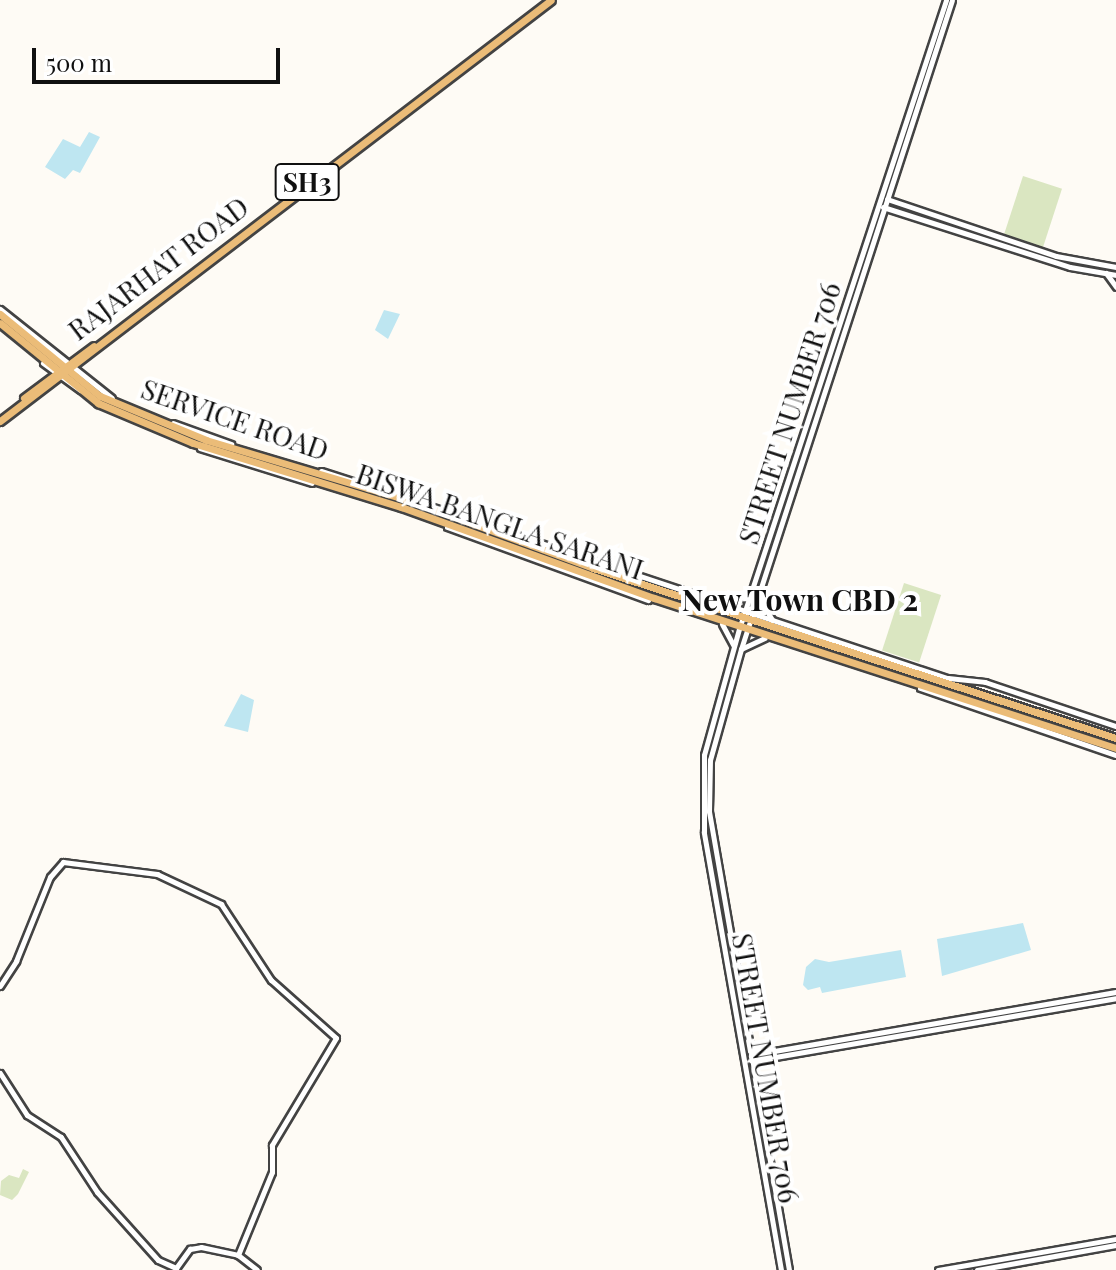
<!DOCTYPE html>
<style>
body{margin:0}
#map{position:relative;width:1116px;height:1270px;overflow:hidden;background:#fefbf5;font-family:"Playfair Display",serif}
div>[style]{position:absolute}
.green>*{inset:0;background:#dae6c1;transform-origin:0 0}
.water>*{inset:0;background:#bee6f1}
.roads{filter:drop-shadow(2px 0 #434343) drop-shadow(-2px 0 #434343) drop-shadow(0 2px #434343) drop-shadow(0 -2px #434343)}
.tertiary>*{height:5px;margin:-2.5px;padding:0 2.5px;transform-origin:2.5px;border-radius:2.5px;background:#fff}
.primary>*{height:7px;margin:-3.5px;padding:0 3.5px;transform-origin:3.5px;border-radius:3.5px;background:#ebbc78}
span{translate:-50% -50%;white-space:nowrap;text-align:center;line-height:1.15;-webkit-text-stroke:8px #fff;paint-order:stroke}
.shield-label span{padding:2px 6px;background:#fff;border:2px solid;border-radius:6px;-webkit-text-stroke-width:0}
.shield-label{font-size:26px;color:#101010;font-weight:700}
.street-label{font-size:28px;color:#101010}
.neighbourhood-label{font-size:30px;color:#101010;font-weight:700}
.scale{position:absolute;left:32px;top:48px;width:248px;height:36px;box-sizing:border-box;border:4px solid #101010;border-top:0;padding-left:10px;font-size:24px;line-height:28px;white-space:nowrap;color:#101010;-webkit-text-stroke:6px #fff;paint-order:stroke}
</style>
<div id="map">
<div class="green">
<div style="left:1023px;top:176px;width:41px;height:62px;rotate:18deg"></div>
<div style="left:904px;top:583px;width:39px;height:71px;rotate:18deg"></div>
<div style="clip-path:polygon(23px 1169px,29px 1172px,18px 1194px,12px 1200px,0 1195px,1px 1181px,9px 1175px,19px 1178px)"></div>
</div>
<div class="water">
<div style="clip-path:polygon(89px 132px,100px 137px,80px 173px,73px 170px,65px 179px,45px 167px,63px 139px,80px 147px)"></div>
<div style="clip-path:polygon(384px 310px,400px 314px,388px 339px,375px 330px)"></div>
<div style="clip-path:polygon(241px 694px,254px 700px,248px 732px,224px 726px)"></div>
<div style="clip-path:polygon(1023px 923px,1031px 950px,942px 976px,937px 939px)"></div>
<div style="clip-path:polygon(901px 950px,906px 977px,822px 993px,820px 987px,808px 990px,803px 985px,806px 967px,815px 959px,829px 962px)"></div>
</div>
<div class="roads">
<div class="tertiary">
<div style="left:887px;top:199px;width:178px;rotate:18.6deg"></div>
<div style="left:1056px;top:256px;width:61px;rotate:10.4deg"></div>
<div style="left:883px;top:207px;width:196px;rotate:17.8deg"></div>
<div style="left:1070px;top:267px;width:47px;rotate:9.9deg"></div>
<div style="left:1106px;top:273px;width:17px;rotate:54deg"></div>
<div style="left:0;top:309px;width:143px;rotate:38.5deg"></div>
<div style="left:43px;top:363px;width:46px;rotate:36.1deg"></div>
<div style="left:173px;top:423px;width:62px;rotate:19.9deg"></div>
<div style="left:200px;top:448px;width:117px;rotate:17.4deg"></div>
<div style="left:321px;top:471px;width:153px;rotate:17.8deg"></div>
<div style="left:484px;top:524px;width:489px;rotate:18.4deg"></div>
<div style="left:948px;top:678px;width:37px;rotate:6deg"></div>
<div style="left:985px;top:682px;width:138px;rotate:18.6deg"></div>
<div style="left:447px;top:527px;width:214px;rotate:20deg"></div>
<div style="left:759px;top:598px;width:26px;rotate:59deg"></div>
<div style="left:726px;top:605px;width:25px;rotate:-26deg"></div>
<div style="left:722px;top:624px;width:24px;rotate:62deg"></div>
<div style="left:741px;top:649px;width:26px;rotate:-25deg"></div>
<div style="left:920px;top:688px;width:207px;rotate:18.9deg"></div>
<div style="left:0;top:986px;width:30px;rotate:-57deg"></div>
<div style="left:16px;top:961px;width:91px;rotate:-68deg"></div>
<div style="left:50px;top:877px;width:20px;rotate:-49deg"></div>
<div style="left:63px;top:862px;width:95px;rotate:7.3deg"></div>
<div style="left:157px;top:874px;width:71px;rotate:25.1deg"></div>
<div style="left:221px;top:904px;width:91px;rotate:56.7deg"></div>
<div style="left:271px;top:980px;width:87px;rotate:41.7deg"></div>
<div style="left:336px;top:1038px;width:125px;rotate:120.9deg"></div>
<div style="left:272px;top:1145px;width:27px;rotate:90deg"></div>
<div style="left:272px;top:1172px;width:90px;rotate:112.3deg"></div>
<div style="left:751px;top:1055px;width:370px;rotate:-9.8deg"></div>
<div style="left:752px;top:1061px;width:369px;rotate:-9.8deg"></div>
<div style="left:0;top:1073px;width:50px;rotate:57.3deg"></div>
<div style="left:27px;top:1115px;width:40px;rotate:32.9deg"></div>
<div style="left:61px;top:1137px;width:66px;rotate:56.8deg"></div>
<div style="left:97px;top:1192px;width:91px;rotate:48.1deg"></div>
<div style="left:158px;top:1260px;width:20px;rotate:24deg"></div>
<div style="left:176px;top:1268px;width:24px;rotate:-54deg"></div>
<div style="left:190px;top:1249px;width:11px;rotate:-10deg"></div>
<div style="left:201px;top:1247px;width:38px;rotate:12deg"></div>
<div style="left:238px;top:1255px;width:24px;rotate:38deg"></div>
<div style="left:781px;top:1270px;width:445px;rotate:-100deg"></div>
<div style="left:704px;top:832px;width:77px;rotate:-90deg"></div>
<div style="left:704px;top:755px;width:131px;rotate:-74.5deg"></div>
<div style="left:739px;top:629px;width:662px;rotate:-71.78deg"></div>
<div style="left:789px;top:1270px;width:466px;rotate:-99.9deg"></div>
<div style="left:709px;top:811px;width:51px;rotate:-88.9deg"></div>
<div style="left:710px;top:760px;width:115px;rotate:-74.4deg"></div>
<div style="left:741px;top:649px;width:682px;rotate:-71.99deg"></div>
<div style="left:938px;top:1270px;width:181px;rotate:-9.9deg"></div>
<div style="left:977px;top:1270px;width:141px;rotate:-10.2deg"></div>
</div>
<div class="primary">
<div style="left:0;top:314px;width:129px;rotate:39.4deg"></div>
<div style="left:100px;top:396px;width:115px;rotate:22.5deg"></div>
<div style="left:206px;top:440px;width:217px;rotate:16.6deg"></div>
<div style="left:414px;top:502px;width:191px;rotate:20.2deg"></div>
<div style="left:593px;top:568px;width:550px;rotate:18.01deg"></div>
<div style="left:0;top:323px;width:127px;rotate:39.2deg"></div>
<div style="left:98px;top:403px;width:103px;rotate:22.8deg"></div>
<div style="left:193px;top:443px;width:218px;rotate:17.1deg"></div>
<div style="left:401px;top:507px;width:269px;rotate:19.8deg"></div>
<div style="left:654px;top:598px;width:486px;rotate:18deg"></div>
<div style="left:24px;top:398px;width:87px;rotate:-36.6deg"></div>
<div style="left:0;top:421px;width:693px;rotate:-37.38deg"></div>
</div>
</div>
<div class="shield-label">
<span style="left:307px;top:182px">SH3</span>
</div>
<div class="street-label">
<span style="left:158px;top:268px;rotate:-37deg">RAJARHAT ROAD</span>
<span style="left:789px;top:413px;rotate:-72deg">STREET NUMBER 706</span>
<span style="left:235px;top:419px;rotate:19deg">SERVICE ROAD</span>
<span style="left:500px;top:521px;rotate:19deg">BISWA BANGLA SARANI</span>
<span style="left:766px;top:1068px;rotate:80deg">STREET NUMBER 706</span>
</div>
<div class="neighbourhood-label">
<span style="left:800px;top:599px">New Town CBD 2</span>
</div>
<div class="scale">500 m</div>
</div>
